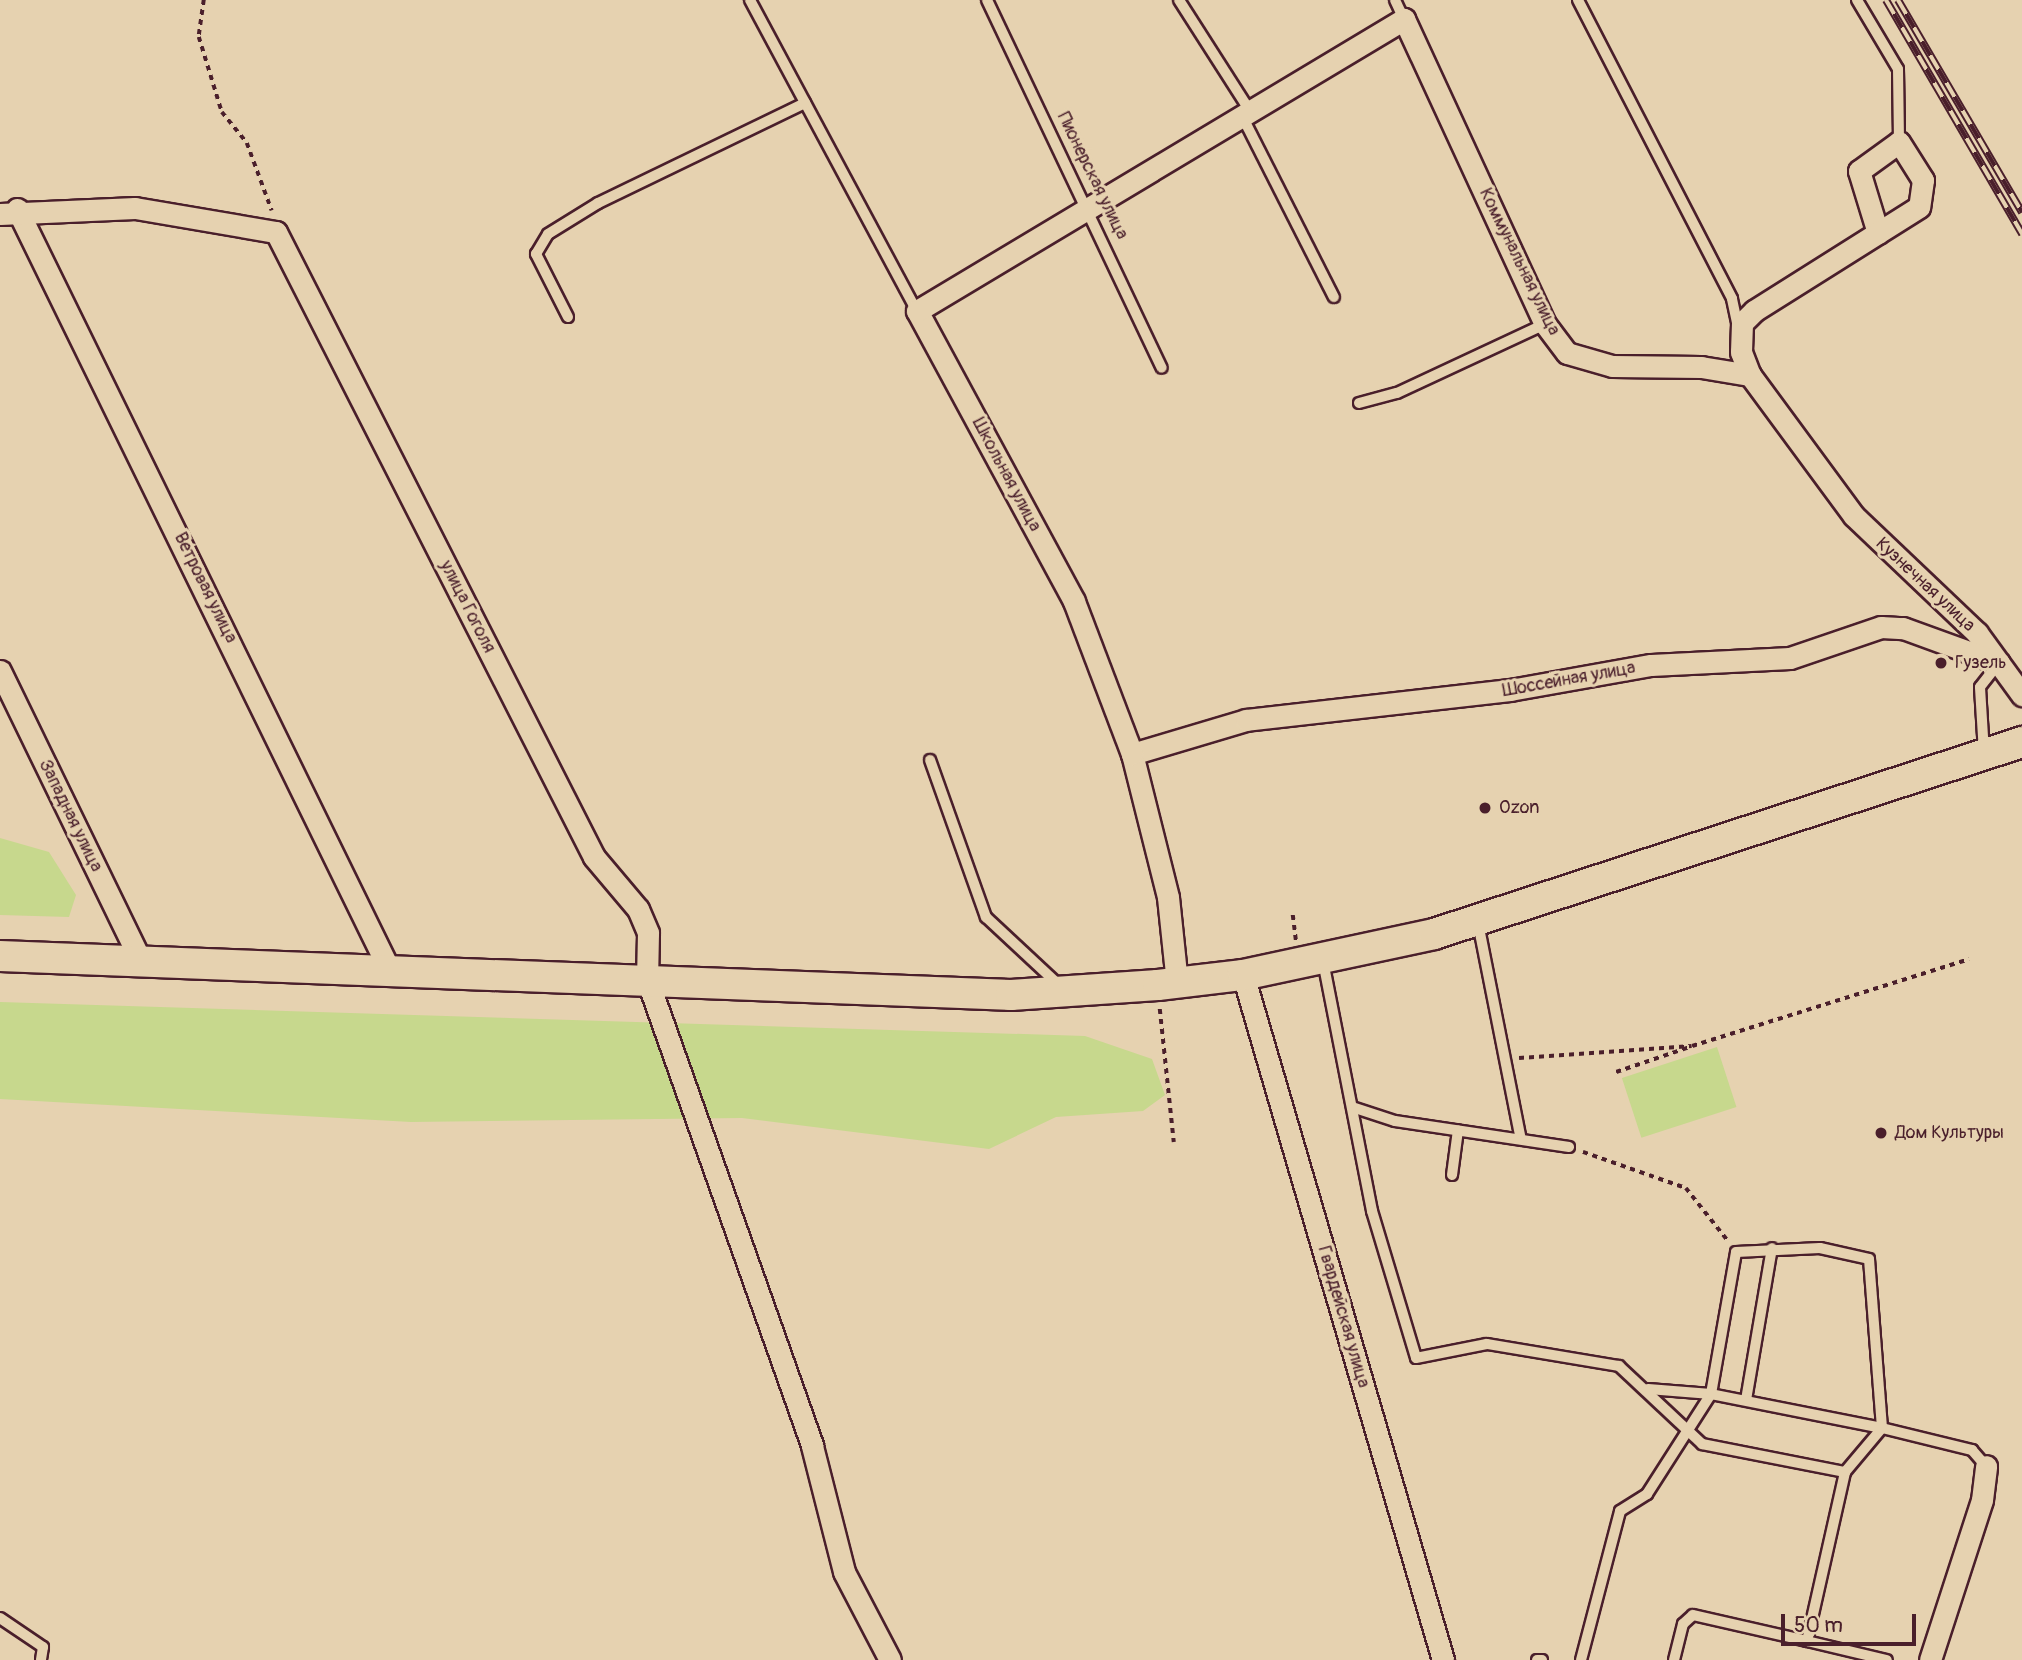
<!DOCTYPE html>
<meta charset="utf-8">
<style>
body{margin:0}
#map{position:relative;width:2022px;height:1660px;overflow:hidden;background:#e6d2b0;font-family:Pangolin,sans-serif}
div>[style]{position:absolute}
.green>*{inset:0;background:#c7d88d;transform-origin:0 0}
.path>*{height:3.5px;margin-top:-1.75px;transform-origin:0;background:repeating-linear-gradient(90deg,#4a1f2b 0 5px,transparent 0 10px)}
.roads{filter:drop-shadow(2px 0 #4a1f2b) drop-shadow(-2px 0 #4a1f2b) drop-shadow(0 2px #4a1f2b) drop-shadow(0 -2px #4a1f2b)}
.lane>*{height:10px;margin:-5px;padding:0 5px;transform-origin:5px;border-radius:5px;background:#e6d2b0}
.street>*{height:21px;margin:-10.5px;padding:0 10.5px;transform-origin:10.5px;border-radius:10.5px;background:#e6d2b0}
.secondary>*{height:30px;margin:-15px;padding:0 15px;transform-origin:15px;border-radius:15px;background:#e6d2b0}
.rail>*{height:8px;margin-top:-4px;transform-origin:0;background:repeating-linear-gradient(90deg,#e6d2b0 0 16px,#4a1f2b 0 32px);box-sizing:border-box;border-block:2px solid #4a1f2b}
.dots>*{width:19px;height:19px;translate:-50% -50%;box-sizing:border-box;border:4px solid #e6d2b0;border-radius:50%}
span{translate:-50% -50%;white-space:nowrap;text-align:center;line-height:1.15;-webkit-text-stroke:6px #e6d2b0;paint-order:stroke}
.street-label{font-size:18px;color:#4a1f2b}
.poi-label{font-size:18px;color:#4a1f2b}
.left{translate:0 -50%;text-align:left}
.scale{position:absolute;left:1781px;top:1614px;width:135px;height:32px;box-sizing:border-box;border:4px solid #4a1f2b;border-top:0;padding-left:9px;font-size:21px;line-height:24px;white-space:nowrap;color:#4a1f2b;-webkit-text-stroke:5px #e6d2b0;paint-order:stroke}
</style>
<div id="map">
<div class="green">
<div style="clip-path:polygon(0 838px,49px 852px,76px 895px,69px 917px,0 915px)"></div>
<div style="clip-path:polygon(0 1002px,1085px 1036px,1152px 1059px,1165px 1095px,1143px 1111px,1056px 1117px,989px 1149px,742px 1118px,411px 1122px,0 1099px)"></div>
<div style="left:1717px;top:1047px;width:63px;height:100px;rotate:72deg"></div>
</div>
<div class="path">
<div style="left:204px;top:0;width:37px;rotate:98deg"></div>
<div style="left:199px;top:37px;width:78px;rotate:73deg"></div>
<div style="left:222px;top:112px;width:40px;rotate:51deg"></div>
<div style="left:247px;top:143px;width:72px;rotate:69.8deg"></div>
<div style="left:1293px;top:915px;width:26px;rotate:83deg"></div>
<div style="left:1160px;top:1009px;width:134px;rotate:84deg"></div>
<div style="left:1519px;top:1058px;width:173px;rotate:-4deg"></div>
<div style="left:1692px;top:1046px;width:290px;rotate:-17.4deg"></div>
<div style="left:1616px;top:1072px;width:78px;rotate:-18.7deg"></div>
<div style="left:1583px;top:1152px;width:109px;rotate:19.3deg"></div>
<div style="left:1686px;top:1188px;width:69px;rotate:51.5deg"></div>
</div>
<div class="roads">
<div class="lane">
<div style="left:750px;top:0;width:353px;rotate:61.8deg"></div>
<div style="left:987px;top:0;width:407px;rotate:64.6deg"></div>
<div style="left:1179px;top:0;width:132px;rotate:57.4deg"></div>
<div style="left:1395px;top:0;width:21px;rotate:65deg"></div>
<div style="left:1578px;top:0;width:336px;rotate:62.7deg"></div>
<div style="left:1732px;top:299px;width:29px;rotate:78deg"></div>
<div style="left:1857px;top:0;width:80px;rotate:59.3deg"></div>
<div style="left:1898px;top:69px;width:73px;rotate:89.2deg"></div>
<div style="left:1242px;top:116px;width:203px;rotate:63.1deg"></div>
<div style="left:568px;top:317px;width:71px;rotate:-116.9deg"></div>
<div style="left:536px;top:254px;width:23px;rotate:-59deg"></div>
<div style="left:548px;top:234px;width:59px;rotate:-31.8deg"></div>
<div style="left:598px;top:203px;width:230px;rotate:-25.8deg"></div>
<div style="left:1359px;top:403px;width:39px;rotate:-15deg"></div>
<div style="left:1397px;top:393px;width:163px;rotate:-25deg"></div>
<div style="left:1984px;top:753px;width:66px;rotate:-93.5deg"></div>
<div style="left:1980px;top:687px;width:31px;rotate:-52deg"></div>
<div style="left:930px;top:760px;width:167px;rotate:70.4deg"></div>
<div style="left:986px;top:917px;width:103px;rotate:43deg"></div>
<div style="left:1478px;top:923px;width:217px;rotate:78.8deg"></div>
<div style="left:1323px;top:961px;width:255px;rotate:78.9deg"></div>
<div style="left:1372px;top:1211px;width:153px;rotate:73.3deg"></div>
<div style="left:1416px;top:1358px;width:72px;rotate:-11.2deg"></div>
<div style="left:1487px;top:1344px;width:134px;rotate:9.5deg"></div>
<div style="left:1619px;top:1366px;width:114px;rotate:43.2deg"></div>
<div style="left:1702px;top:1444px;width:146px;rotate:11.1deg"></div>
<div style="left:1845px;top:1472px;width:57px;rotate:-49.9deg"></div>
<div style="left:1882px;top:1428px;width:93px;rotate:13.7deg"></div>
<div style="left:1972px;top:1450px;width:21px;rotate:49deg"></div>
<div style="left:1352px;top:1107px;width:45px;rotate:18deg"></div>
<div style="left:1395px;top:1121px;width:176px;rotate:8.5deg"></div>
<div style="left:1452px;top:1175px;width:45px;rotate:-82.4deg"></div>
<div style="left:1746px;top:1400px;width:154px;rotate:-80.3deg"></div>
<div style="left:0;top:1618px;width:52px;rotate:34deg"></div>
<div style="left:43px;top:1647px;width:13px;rotate:99deg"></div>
<div style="left:1807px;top:1641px;width:82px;rotate:13.4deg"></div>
<div style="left:1537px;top:1660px;width:5px"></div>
<div style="left:1581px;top:1660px;width:154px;rotate:-75.3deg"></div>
<div style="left:1620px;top:1511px;width:32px;rotate:-32deg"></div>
<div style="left:1647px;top:1494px;width:119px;rotate:-57.4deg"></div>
<div style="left:1711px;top:1394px;width:144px;rotate:-80deg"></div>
<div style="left:1736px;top:1252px;width:84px;rotate:-2.7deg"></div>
<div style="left:1820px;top:1248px;width:50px;rotate:12.7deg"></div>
<div style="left:1869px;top:1259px;width:169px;rotate:85.6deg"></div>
<div style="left:1882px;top:1428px;width:174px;rotate:-168.8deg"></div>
<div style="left:1711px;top:1394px;width:63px;rotate:-175.5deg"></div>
<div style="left:1674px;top:1660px;width:37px;rotate:-76deg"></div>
<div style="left:1683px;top:1624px;width:13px;rotate:-42deg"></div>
<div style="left:1693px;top:1615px;width:117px;rotate:12.8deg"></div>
<div style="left:1807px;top:1641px;width:173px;rotate:-77.3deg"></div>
</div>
<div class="street">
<div style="left:17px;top:209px;width:846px;rotate:63.92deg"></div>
<div style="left:0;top:214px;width:135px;rotate:-2.5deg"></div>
<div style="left:135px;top:208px;width:143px;rotate:9.7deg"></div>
<div style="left:276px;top:232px;width:701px;rotate:63.03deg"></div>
<div style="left:594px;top:857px;width:68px;rotate:49.8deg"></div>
<div style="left:638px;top:909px;width:26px;rotate:67deg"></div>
<div style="left:648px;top:933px;width:46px;rotate:91.2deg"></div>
<div style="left:647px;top:979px;width:495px;rotate:70.5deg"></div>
<div style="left:812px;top:1446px;width:130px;rotate:75.7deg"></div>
<div style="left:844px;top:1572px;width:99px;rotate:62.4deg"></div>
<div style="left:1878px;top:233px;width:65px;rotate:-107deg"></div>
<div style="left:1859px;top:171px;width:49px;rotate:-35.9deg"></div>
<div style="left:1899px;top:142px;width:45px;rotate:57.7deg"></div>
<div style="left:1923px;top:180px;width:27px;rotate:98deg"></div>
<div style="left:1919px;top:207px;width:195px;rotate:147.8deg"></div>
<div style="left:1754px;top:311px;width:17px;rotate:135deg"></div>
<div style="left:1742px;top:323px;width:29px;rotate:92deg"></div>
<div style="left:1741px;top:352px;width:25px;rotate:69deg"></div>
<div style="left:1750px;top:375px;width:175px;rotate:53.6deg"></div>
<div style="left:1854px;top:516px;width:170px;rotate:43.6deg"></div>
<div style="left:1977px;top:633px;width:77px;rotate:54deg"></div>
<div style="left:0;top:671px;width:322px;rotate:64.1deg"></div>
<div style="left:1132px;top:754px;width:119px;rotate:-16.6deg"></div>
<div style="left:1246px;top:720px;width:266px;rotate:-6.5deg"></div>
<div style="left:1510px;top:690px;width:143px;rotate:-10.1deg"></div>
<div style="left:1651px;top:665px;width:139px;rotate:-2.9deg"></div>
<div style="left:1790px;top:658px;width:96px;rotate:-18.8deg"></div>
<div style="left:1881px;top:627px;width:22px;rotate:3deg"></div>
<div style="left:1903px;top:628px;width:102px;rotate:20deg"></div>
<div style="left:1243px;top:975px;width:714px;rotate:73.72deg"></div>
<div style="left:1177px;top:983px;width:86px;rotate:-96deg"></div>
<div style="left:1168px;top:897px;width:147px;rotate:-104.1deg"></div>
<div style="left:1132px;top:754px;width:164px;rotate:-110.8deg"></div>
<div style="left:1074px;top:601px;width:330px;rotate:-118.4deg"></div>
<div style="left:917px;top:311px;width:568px;rotate:-30.95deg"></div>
<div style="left:1404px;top:19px;width:336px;rotate:65.2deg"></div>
<div style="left:1545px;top:324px;width:36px;rotate:53deg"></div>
<div style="left:1567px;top:353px;width:47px;rotate:16.1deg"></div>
<div style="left:1612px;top:366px;width:89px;rotate:0.6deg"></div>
<div style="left:1701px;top:367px;width:50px;rotate:9.3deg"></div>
<div style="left:1930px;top:1660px;width:168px;rotate:-72deg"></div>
<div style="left:1982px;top:1500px;width:34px;rotate:-83deg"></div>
</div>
<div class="secondary">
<div style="left:0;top:956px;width:1012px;rotate:2.21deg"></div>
<div style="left:1011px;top:995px;width:147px;rotate:-3.9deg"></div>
<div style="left:1158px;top:985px;width:86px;rotate:-6.7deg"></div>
<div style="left:1243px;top:975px;width:195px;rotate:-12.1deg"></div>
<div style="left:1434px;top:934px;width:619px;rotate:-18.08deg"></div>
</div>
</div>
<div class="rail">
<div style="left:1886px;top:0;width:271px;rotate:59.8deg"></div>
<div style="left:1898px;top:0;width:246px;rotate:59.7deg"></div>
</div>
<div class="dots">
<div style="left:1941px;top:663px;background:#4a1f2b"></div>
<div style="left:1485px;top:808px;background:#4a1f2b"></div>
<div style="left:1881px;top:1133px;background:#4a1f2b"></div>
</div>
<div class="street-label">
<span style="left:1092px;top:176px;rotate:64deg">Пионерская улица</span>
<span style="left:1519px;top:262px;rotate:64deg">Коммунальная улица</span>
<span style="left:1006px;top:475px;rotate:62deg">Школьная улица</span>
<span style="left:1925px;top:585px;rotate:43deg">Кузнечная улица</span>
<span style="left:205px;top:588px;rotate:64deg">Ветровая улица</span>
<span style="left:467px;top:607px;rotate:63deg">улица Гоголя</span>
<span style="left:1569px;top:680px;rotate:-10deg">Шоссейная улица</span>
<span style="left:70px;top:816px;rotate:64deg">Западная улица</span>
<span style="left:1343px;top:1317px;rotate:74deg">Гвардейская улица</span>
</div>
<div class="poi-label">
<span class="left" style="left:1955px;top:663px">Гузель</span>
<span class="left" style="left:1499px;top:808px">Ozon</span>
<span class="left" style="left:1895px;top:1133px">Дом Культуры</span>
</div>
<div class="scale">50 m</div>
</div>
